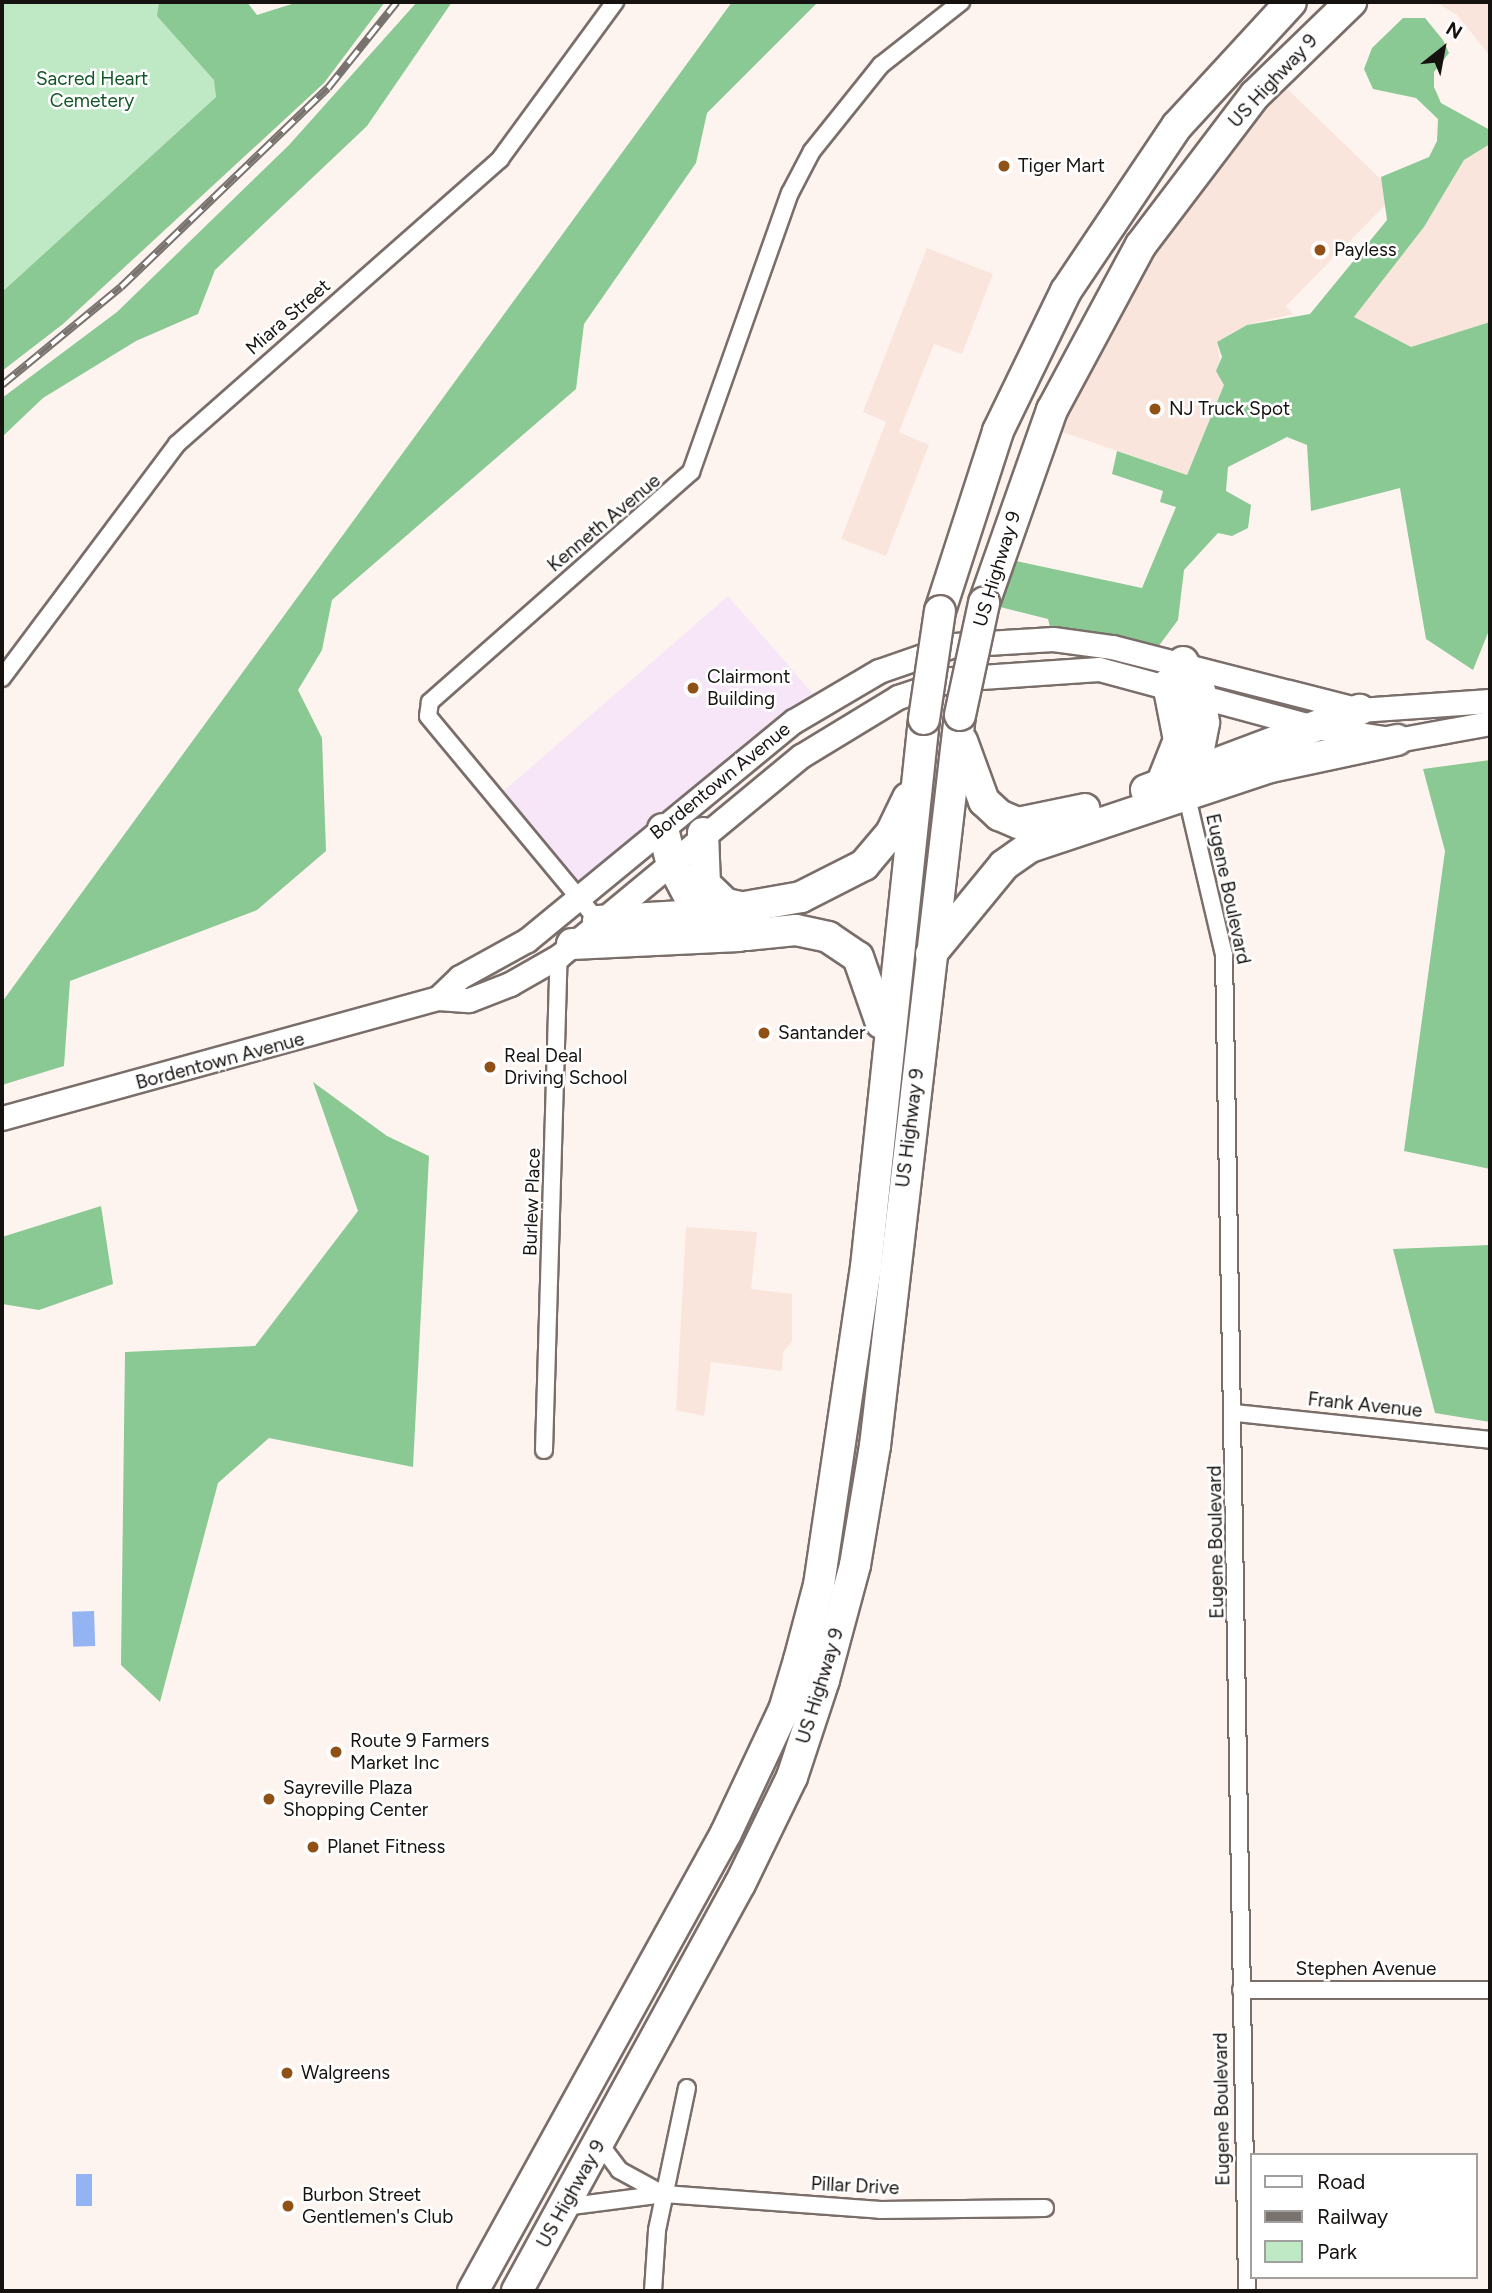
<!DOCTYPE html>
<style>
body{margin:0}
#map{position:relative;width:1492px;height:2293px;overflow:hidden;background:#fef4ef;font-family:Figtree,sans-serif}
div>[style]{position:absolute}
.commercial>*{inset:0;background:#f6e6f8;transform-origin:0 0}
.built>*{inset:0;background:#fae5dc}
.green>*{inset:0;background:#bee9c4}
.forest>*{inset:0;background:#8ac894}
.water>*{inset:0;background:#94b3f3;transform-origin:0 0}
.roads{filter:drop-shadow(2px 0 #7a6e6a) drop-shadow(-2px 0 #7a6e6a) drop-shadow(0 2px #7a6e6a) drop-shadow(0 -2px #7a6e6a)}
.street>*{height:16px;margin:-8px;padding:0 8px;transform-origin:8px;border-radius:8px;background:#fff}
.secondary>*{height:23px;margin:-11.5px;padding:0 11.5px;transform-origin:11.5px;border-radius:11.5px;background:#fff}
.highway>*{height:30px;margin:-15px;padding:0 15px;transform-origin:15px;border-radius:15px;background:#fff}
.rail>*{height:8px;margin-top:-4px;transform-origin:0;background:repeating-linear-gradient(90deg,#fff 0 16px,#79736f 0 32px);box-sizing:border-box;border-block:2px solid #79736f}
.bridges{filter:drop-shadow(2px 0 #7a6e6a) drop-shadow(-2px 0 #7a6e6a) drop-shadow(0 2px #7a6e6a) drop-shadow(0 -2px #7a6e6a)}
.highway-bridge>*{height:30px;margin:-15px;padding:0 15px;transform-origin:15px;border-radius:15px;background:#fff}
.dots>*{width:19px;height:19px;translate:-50% -50%;box-sizing:border-box;border:4px solid #fff;border-radius:50%}
span{translate:-50% -50%;white-space:nowrap;text-align:center;line-height:1.15;-webkit-text-stroke:5px #fff;paint-order:stroke}
.park-label{font-size:19px;color:#125627}
.street-label{font-size:19px;color:#161210}
.poi-label{font-size:19px;color:#161210}
.left{translate:0 -50%;text-align:left}
.frame{position:absolute;inset:0;border:4px solid #161210;pointer-events:none}
.legend{position:absolute;left:1250px;top:2153px;width:228px;height:126px;box-sizing:border-box;background:#fff;border:2px solid #a2a09f;margin:0;padding:9px 12px;list-style:none;font-size:21px;color:#161210}
.legend li{display:flex;align-items:center;gap:14px;height:35px}
.legend b{width:35px;border:2px solid #a2a09f}
.north{position:absolute;left:1408px;top:14px;width:70px;height:70px;-webkit-text-stroke:5px #fff;paint-order:stroke;rotate:31deg;font-size:19px;font-weight:700;line-height:28px;text-align:center;color:#161210}
.north::after{content:'';display:block;margin:auto;width:24px;height:32px;background:#161210;clip-path:polygon(50% 0,100% 100%,50% 72%,0 100%)}
</style>
<div id="map">
<div class="commercial">
<div style="left:728px;top:596px;width:143px;height:308px;rotate:49deg"></div>
</div>
<div class="built">
<div style="clip-path:polygon(1436px 2px,1490px 2px,1490px 56px,1457px 15px)"></div>
<div style="clip-path:polygon(1274px 76px,1396px 194px,1286px 306px,1293px 314px,1247px 325px,1217px 342px,1224px 385px,1187px 475px,1045px 426px,1066px 380px)"></div>
<div style="clip-path:polygon(1490px 144px,1490px 322px,1411px 348px,1377px 334px,1354px 317px,1424px 227px,1464px 160px)"></div>
<div style="clip-path:polygon(927px 248px,993px 274px,962px 354px,934px 344px,899px 432px,929px 445px,886px 556px,841px 539px,886px 422px,863px 412px)"></div>
<div style="clip-path:polygon(686px 1227px,757px 1232px,751px 1289px,792px 1294px,792px 1342px,783px 1352px,782px 1371px,711px 1362px,704px 1416px,676px 1410px)"></div>
</div>
<div class="green">
<div style="clip-path:polygon(2px 2px,208px 2px,216px 97px,2px 292px)"></div>
</div>
<div class="forest">
<div style="clip-path:polygon(159px 2px,247px 2px,257px 15px,298px 2px,385px 2px,324px 83px,63px 324px,2px 371px,2px 292px,216px 97px,214px 80px,157px 16px)"></div>
<div style="clip-path:polygon(417px 2px,452px 2px,367px 126px,215px 270px,198px 314px,136px 341px,43px 398px,2px 437px,2px 398px,117px 312px,289px 145px)"></div>
<div style="clip-path:polygon(732px 2px,818px 2px,707px 113px,696px 163px,584px 324px,576px 389px,332px 600px,322px 650px,298px 690px,322px 738px,326px 851px,257px 910px,70px 981px,64px 1066px,2px 1085px,2px 1002px)"></div>
<div style="clip-path:polygon(1403px 18px,1425px 18px,1443px 40px,1449px 53px,1434px 72px,1434px 87px,1441px 103px,1490px 130px,1490px 144px,1464px 160px,1424px 227px,1354px 317px,1411px 347px,1490px 322px,1490px 628px,1473px 670px,1426px 639px,1400px 488px,1311px 511px,1307px 445px,1287px 437px,1228px 467px,1226px 491px,1251px 505px,1248px 528px,1232px 536px,1218px 533px,1184px 570px,1178px 620px,1152px 655px,1053px 639px,1048px 619px,984px 603px,998px 557px,1142px 588px,1176px 507px,1160px 502px,1163px 491px,1112px 474px,1117px 451px,1187px 475px,1224px 385px,1216px 371px,1222px 357px,1217px 342px,1247px 325px,1310px 314px,1387px 220px,1381px 177px,1429px 157px,1437px 141px,1438px 119px,1416px 98px,1373px 89px,1364px 69px,1372px 48px)"></div>
<div style="clip-path:polygon(1490px 760px,1490px 1169px,1404px 1151px,1445px 851px,1423px 769px)"></div>
<div style="clip-path:polygon(313px 1082px,387px 1136px,429px 1156px,413px 1467px,269px 1438px,218px 1483px,160px 1702px,121px 1665px,125px 1352px,255px 1346px,358px 1211px)"></div>
<div style="clip-path:polygon(101px 1206px,113px 1284px,39px 1310px,2px 1304px,2px 1237px)"></div>
<div style="clip-path:polygon(1490px 1245px,1490px 1422px,1435px 1413px,1393px 1249px)"></div>
</div>
<div class="water">
<div style="left:94px;top:1611px;width:35px;height:22px;rotate:88deg"></div>
<div style="left:92px;top:2174px;width:32px;height:16px;rotate:90deg"></div>
</div>
<div class="roads">
<div class="street">
<div style="left:2px;top:678px;width:292px;rotate:-53.2deg"></div>
<div style="left:177px;top:444px;width:431px;rotate:-41.4deg"></div>
<div style="left:500px;top:159px;width:195px;rotate:-53.8deg"></div>
<div style="left:1187px;top:797px;width:162px;rotate:76.8deg"></div>
<div style="left:1224px;top:955px;width:1336px;rotate:89.01deg"></div>
<div style="left:598px;top:921px;width:266px;rotate:-129.7deg"></div>
<div style="left:428px;top:716px;width:14px;rotate:-82deg"></div>
<div style="left:430px;top:702px;width:348px;rotate:-41.4deg"></div>
<div style="left:691px;top:472px;width:296px;rotate:-70.5deg"></div>
<div style="left:790px;top:193px;width:47px;rotate:-62.4deg"></div>
<div style="left:812px;top:151px;width:110px;rotate:-51.3deg"></div>
<div style="left:881px;top:65px;width:102px;rotate:-38.2deg"></div>
<div style="left:1235px;top:1413px;width:256px;rotate:6deg"></div>
<div style="left:544px;top:1450px;width:494px;rotate:-88.3deg"></div>
<div style="left:1241px;top:1990px;width:249px"></div>
<div style="left:599px;top:2143px;width:34px;rotate:53deg"></div>
<div style="left:619px;top:2170px;width:48px;rotate:28.7deg"></div>
<div style="left:564px;top:2207px;width:101px;rotate:-7.4deg"></div>
<div style="left:664px;top:2194px;width:217px;rotate:4.2deg"></div>
<div style="left:880px;top:2210px;width:165px;rotate:-0.7deg"></div>
<div style="left:653px;top:2291px;width:61px;rotate:-86.2deg"></div>
<div style="left:657px;top:2230px;width:145px;rotate:-78.1deg"></div>
</div>
<div class="secondary">
<div style="left:438px;top:998px;width:30px;rotate:-44deg"></div>
<div style="left:460px;top:977px;width:77px;rotate:-28.9deg"></div>
<div style="left:527px;top:940px;width:345px;rotate:-39.4deg"></div>
<div style="left:794px;top:721px;width:99px;rotate:-30.5deg"></div>
<div style="left:879px;top:671px;width:79px;rotate:-19.1deg"></div>
<div style="left:954px;top:645px;width:99px;rotate:-3.5deg"></div>
<div style="left:1053px;top:639px;width:60px;rotate:7.7deg"></div>
<div style="left:1112px;top:647px;width:255px;rotate:14.3deg"></div>
<div style="left:1359px;top:710px;width:131px;rotate:-3.9deg"></div>
<div style="left:2px;top:1118px;width:452px;rotate:-15.4deg"></div>
<div style="left:438px;top:998px;width:31px;rotate:4deg"></div>
<div style="left:469px;top:1000px;width:44px;rotate:-21.3deg"></div>
<div style="left:510px;top:984px;width:56px;rotate:-29.7deg"></div>
<div style="left:559px;top:956px;width:314px;rotate:-39.6deg"></div>
<div style="left:801px;top:756px;width:114px;rotate:-31.3deg"></div>
<div style="left:898px;top:697px;width:57px;rotate:-18.4deg"></div>
<div style="left:952px;top:679px;width:147px;rotate:-3.9deg"></div>
<div style="left:1099px;top:669px;width:223px;rotate:15.1deg"></div>
<div style="left:1314px;top:727px;width:84px;rotate:8.9deg"></div>
<div style="left:1397px;top:740px;width:95px;rotate:-10.4deg"></div>
</div>
<div class="highway">
<div style="left:984px;top:603px;width:205px;rotate:-70.6deg"></div>
<div style="left:1052px;top:410px;width:187px;rotate:-61.7deg"></div>
<div style="left:1141px;top:245px;width:188px;rotate:-52.8deg"></div>
<div style="left:1255px;top:95px;width:134px;rotate:-44.1deg"></div>
<div style="left:940px;top:611px;width:189px;rotate:-72.1deg"></div>
<div style="left:998px;top:431px;width:156px;rotate:-64.1deg"></div>
<div style="left:1066px;top:291px;width:199px;rotate:-56.1deg"></div>
<div style="left:1177px;top:126px;width:168px;rotate:-47.4deg"></div>
<div style="left:1183px;top:662px;width:34px;rotate:60deg"></div>
<div style="left:1200px;top:691px;width:32px;rotate:83deg"></div>
<div style="left:1204px;top:723px;width:62px;rotate:101.1deg"></div>
<div style="left:962px;top:741px;width:64px;rotate:69.9deg"></div>
<div style="left:984px;top:801px;width:21px;rotate:43deg"></div>
<div style="left:999px;top:815px;width:21px;rotate:23deg"></div>
<div style="left:1018px;top:823px;width:68px;rotate:-11.8deg"></div>
<div style="left:1161px;top:785px;width:48px;rotate:-68.2deg"></div>
<div style="left:1179px;top:740px;width:57px;rotate:-101.1deg"></div>
<div style="left:1146px;top:790px;width:228px;rotate:-20.6deg"></div>
<div style="left:663px;top:829px;width:34px;rotate:76deg"></div>
<div style="left:671px;top:862px;width:60px;rotate:62.2deg"></div>
<div style="left:699px;top:915px;width:51px;rotate:23.1deg"></div>
<div style="left:746px;top:935px;width:50px;rotate:-5.7deg"></div>
<div style="left:796px;top:930px;width:33px;rotate:12deg"></div>
<div style="left:828px;top:937px;width:36px;rotate:34deg"></div>
<div style="left:858px;top:957px;width:70px;rotate:70.8deg"></div>
<div style="left:703px;top:833px;width:51px;rotate:87.8deg"></div>
<div style="left:705px;top:884px;width:29px;rotate:44deg"></div>
<div style="left:726px;top:904px;width:19px;rotate:12deg"></div>
<div style="left:598px;top:921px;width:101px;rotate:-3.4deg"></div>
<div style="left:699px;top:915px;width:104px;rotate:-10deg"></div>
<div style="left:801px;top:897px;width:71px;rotate:-26.9deg"></div>
<div style="left:864px;top:865px;width:42px;rotate:-49.8deg"></div>
<div style="left:891px;top:833px;width:39px;rotate:-64deg"></div>
<div style="left:572px;top:944px;width:167px;rotate:-2.7deg"></div>
<div style="left:931px;top:954px;width:115px;rotate:-50.6deg"></div>
<div style="left:1004px;top:865px;width:32px;rotate:-35deg"></div>
<div style="left:1030px;top:847px;width:254px;rotate:-18.4deg"></div>
<div style="left:1271px;top:767px;width:129px;rotate:-12.1deg"></div>
<div style="left:473px;top:2291px;width:523px;rotate:-61.08deg"></div>
<div style="left:726px;top:1833px;width:136px;rotate:-64.8deg"></div>
<div style="left:784px;top:1710px;width:52px;rotate:-73.3deg"></div>
<div style="left:799px;top:1660px;width:78px;rotate:-75.1deg"></div>
<div style="left:819px;top:1585px;width:321px;rotate:-81.6deg"></div>
<div style="left:866px;top:1267px;width:551px;rotate:-83.96deg"></div>
<div style="left:517px;top:2291px;width:464px;rotate:-61.3deg"></div>
<div style="left:740px;top:1884px;width:119px;rotate:-64.1deg"></div>
<div style="left:792px;top:1777px;width:102px;rotate:-71.7deg"></div>
<div style="left:824px;top:1680px;width:119px;rotate:-74.9deg"></div>
<div style="left:855px;top:1565px;width:121px;rotate:-80.5deg"></div>
<div style="left:875px;top:1446px;width:736px;rotate:-83.37deg"></div>
</div>
</div>
<div class="rail">
<div style="left:2px;top:385px;width:154px;rotate:-39.5deg"></div>
<div style="left:121px;top:287px;width:287px;rotate:-43.9deg"></div>
<div style="left:328px;top:88px;width:110px;rotate:-51.3deg"></div>
</div>
<div class="bridges">
<div class="highway-bridge">
<div style="left:960px;top:715px;width:115px;rotate:-77.9deg"></div>
<div style="left:924px;top:719px;width:109px;rotate:-81.6deg"></div>
</div>
</div>
<div class="dots">
<div style="left:1004px;top:166px;background:#905117"></div>
<div style="left:1320px;top:250px;background:#905117"></div>
<div style="left:1155px;top:409px;background:#905117"></div>
<div style="left:693px;top:688px;background:#905117"></div>
<div style="left:764px;top:1033px;background:#905117"></div>
<div style="left:490px;top:1067px;background:#905117"></div>
<div style="left:336px;top:1752px;background:#905117"></div>
<div style="left:269px;top:1799px;background:#905117"></div>
<div style="left:313px;top:1847px;background:#905117"></div>
<div style="left:287px;top:2073px;background:#905117"></div>
<div style="left:288px;top:2206px;background:#905117"></div>
</div>
<div class="park-label">
<span style="left:92px;top:90px">Sacred Heart<br>Cemetery</span>
</div>
<div class="street-label">
<span style="left:1273px;top:81px;rotate:-47deg">US Highway 9</span>
<span style="left:288px;top:317px;rotate:-41deg">Miara Street</span>
<span style="left:604px;top:523px;rotate:-40deg">Kenneth Avenue</span>
<span style="left:997px;top:569px;rotate:-73deg">US Highway 9</span>
<span style="left:720px;top:781px;rotate:-39deg">Bordentown Avenue</span>
<span style="left:1228px;top:889px;rotate:78deg">Eugene Boulevard</span>
<span style="left:220px;top:1061px;rotate:-15deg">Bordentown Avenue</span>
<span style="left:910px;top:1128px;rotate:-83deg">US Highway 9</span>
<span style="left:532px;top:1202px;rotate:-88deg">Burlew Place</span>
<span style="left:1365px;top:1405px;rotate:6deg">Frank Avenue</span>
<span style="left:1216px;top:1542px;rotate:-91deg">Eugene Boulevard</span>
<span style="left:820px;top:1686px;rotate:-73deg">US Highway 9</span>
<span style="left:1366px;top:1969px">Stephen Avenue</span>
<span style="left:1222px;top:2109px;rotate:-91deg">Eugene Boulevard</span>
<span style="left:855px;top:2186px;rotate:3deg">Pillar Drive</span>
<span style="left:571px;top:2194px;rotate:-61deg">US Highway 9</span>
</div>
<div class="poi-label">
<span class="left" style="left:1018px;top:166px">Tiger Mart</span>
<span class="left" style="left:1334px;top:250px">Payless</span>
<span class="left" style="left:1169px;top:409px">NJ Truck Spot</span>
<span class="left" style="left:707px;top:688px">Clairmont<br>Building</span>
<span class="left" style="left:778px;top:1033px">Santander</span>
<span class="left" style="left:504px;top:1067px">Real Deal<br>Driving School</span>
<span class="left" style="left:350px;top:1752px">Route 9 Farmers<br>Market Inc</span>
<span class="left" style="left:283px;top:1799px">Sayreville Plaza<br>Shopping Center</span>
<span class="left" style="left:327px;top:1847px">Planet Fitness</span>
<span class="left" style="left:301px;top:2073px">Walgreens</span>
<span class="left" style="left:302px;top:2206px">Burbon Street<br>Gentlemen's Club</span>
</div>
<div class="frame"></div>
<ul class="legend">
<li><b style="height:9px;background:#fff"></b>Road</li>
<li><b style="height:9px;background:#79736f"></b>Railway</li>
<li><b style="height:19px;background:#bee9c4"></b>Park</li>
</ul>
<div class="north">N</div>
</div>
